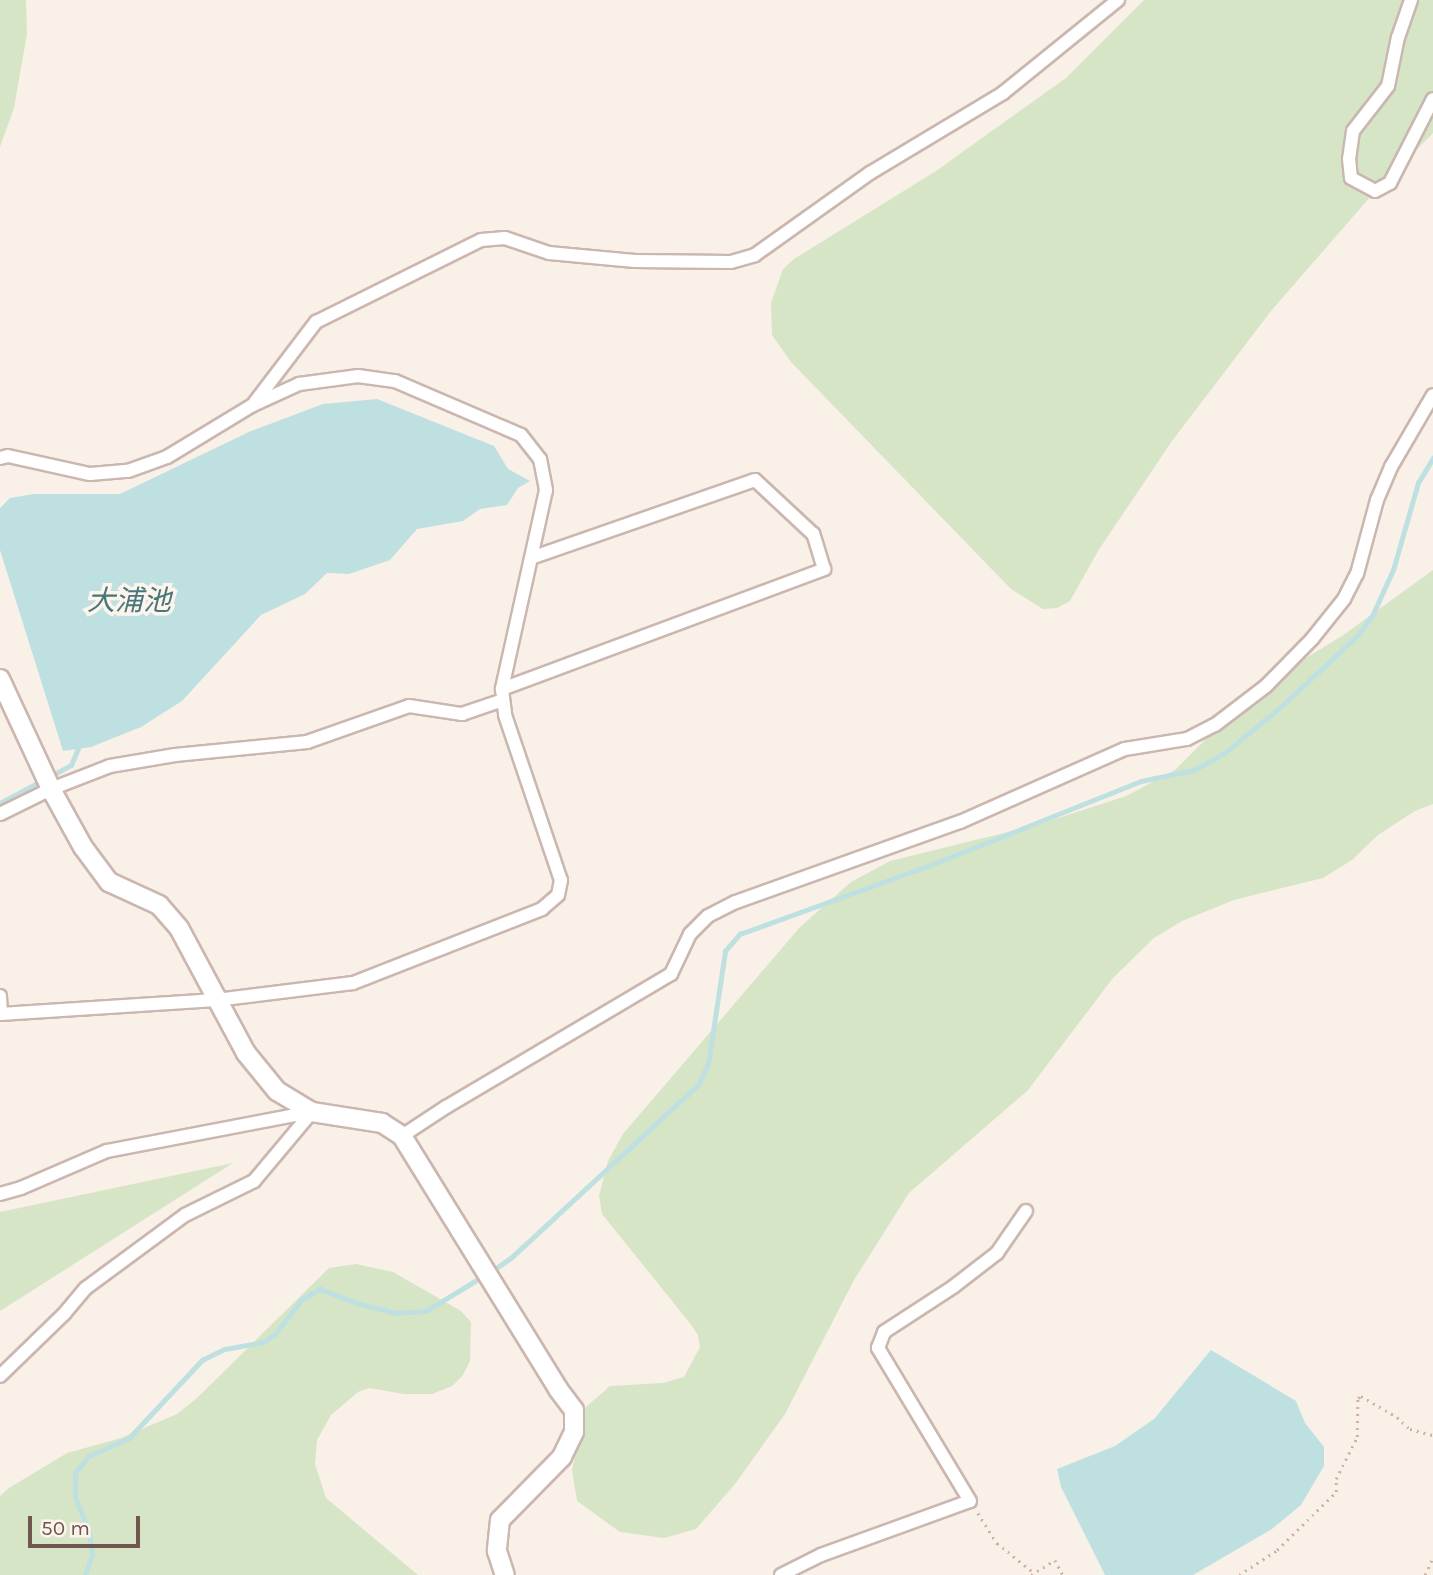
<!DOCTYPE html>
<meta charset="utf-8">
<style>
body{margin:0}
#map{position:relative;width:1433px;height:1575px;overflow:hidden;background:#f9f0e7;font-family:Karla,"Noto Sans JP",sans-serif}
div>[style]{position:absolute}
.green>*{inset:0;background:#d7e5c7}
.water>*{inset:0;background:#bee0e1}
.stream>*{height:4.5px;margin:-2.25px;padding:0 2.25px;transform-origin:2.25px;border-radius:2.25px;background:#bee0e1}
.path>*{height:2.5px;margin-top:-1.25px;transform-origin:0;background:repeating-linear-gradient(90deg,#d0b1a6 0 2px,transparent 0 7px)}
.roads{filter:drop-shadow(2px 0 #cab7af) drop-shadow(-2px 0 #cab7af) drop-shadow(0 2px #cab7af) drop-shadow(0 -2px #cab7af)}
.street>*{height:12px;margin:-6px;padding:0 6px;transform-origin:6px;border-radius:6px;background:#fff}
.secondary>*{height:18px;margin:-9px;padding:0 9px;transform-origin:9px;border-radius:9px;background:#fff}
span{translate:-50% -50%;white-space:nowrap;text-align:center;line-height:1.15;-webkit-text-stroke:7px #fdf5ed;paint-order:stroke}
.water-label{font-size:28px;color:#48777a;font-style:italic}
.scale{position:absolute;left:28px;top:1516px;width:112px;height:32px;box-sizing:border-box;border:4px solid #70564f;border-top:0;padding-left:9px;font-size:21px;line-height:24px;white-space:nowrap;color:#70564f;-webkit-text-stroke:5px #fdf5ed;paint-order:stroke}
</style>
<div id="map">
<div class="green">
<div style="clip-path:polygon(0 0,26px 0,27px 34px,14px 108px,0 147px)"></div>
<div style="clip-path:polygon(1144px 0,1433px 0,1433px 133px,1371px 196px,1271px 311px,1172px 441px,1098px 551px,1070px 601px,1057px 608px,1043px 609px,1011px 589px,791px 362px,772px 335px,771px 303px,783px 269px,794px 259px,936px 171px,1066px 78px)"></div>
<div style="clip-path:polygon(1433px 570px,1433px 804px,1415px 811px,1378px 835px,1352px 860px,1323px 878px,1234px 900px,1182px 921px,1154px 938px,1113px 978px,1028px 1090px,909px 1193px,854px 1280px,785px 1414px,735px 1484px,696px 1529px,664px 1538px,620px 1532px,577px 1501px,572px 1471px,581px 1420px,586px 1407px,610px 1386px,663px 1383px,684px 1377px,700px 1347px,698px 1335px,689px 1322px,602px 1214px,599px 1196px,608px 1161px,623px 1134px,800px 927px,851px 882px,890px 861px,1040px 824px,1126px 796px,1175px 770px,1257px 688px,1342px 636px)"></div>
<div style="clip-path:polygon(233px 1163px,0 1311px,0 1212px)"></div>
<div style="clip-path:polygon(356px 1264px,393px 1272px,461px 1311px,471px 1322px,470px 1361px,463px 1375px,452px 1386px,432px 1394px,404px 1394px,369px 1388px,358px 1392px,331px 1415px,317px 1440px,315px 1464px,326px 1498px,418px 1575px,0 1575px,0 1496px,9px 1488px,67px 1453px,121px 1438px,177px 1414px,197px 1398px,329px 1268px)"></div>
</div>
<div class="water">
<div style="clip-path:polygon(377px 399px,494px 446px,508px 469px,530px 481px,518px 488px,507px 505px,480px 509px,463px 521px,417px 529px,390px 560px,349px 574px,327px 573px,305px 594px,261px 615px,182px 701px,141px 727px,91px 747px,63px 751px,0 550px,0 508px,10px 498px,34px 494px,120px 494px,251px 431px,323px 404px)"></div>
<div style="clip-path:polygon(1211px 1350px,1296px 1401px,1305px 1423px,1324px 1447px,1324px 1466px,1301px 1505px,1272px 1529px,1193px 1575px,1105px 1575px,1061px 1487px,1057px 1469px,1115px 1446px,1154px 1419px)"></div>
</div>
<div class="stream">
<div style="left:51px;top:776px;width:23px;rotate:-29deg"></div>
<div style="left:71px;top:765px;width:21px;rotate:-67deg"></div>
<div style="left:0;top:803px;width:49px;rotate:-28.1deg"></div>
<div style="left:492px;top:1271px;width:24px;rotate:-35deg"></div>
<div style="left:512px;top:1257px;width:255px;rotate:-42.8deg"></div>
<div style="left:699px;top:1084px;width:22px;rotate:-66deg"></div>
<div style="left:708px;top:1064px;width:114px;rotate:-81.4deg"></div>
<div style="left:725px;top:951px;width:23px;rotate:-49deg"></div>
<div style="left:740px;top:934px;width:208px;rotate:-19.9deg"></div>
<div style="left:936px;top:863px;width:221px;rotate:-21.8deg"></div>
<div style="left:1141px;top:781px;width:54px;rotate:-11.7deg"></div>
<div style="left:1194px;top:770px;width:37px;rotate:-29deg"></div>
<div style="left:1226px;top:752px;width:75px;rotate:-39.6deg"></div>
<div style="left:1284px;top:704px;width:101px;rotate:-43deg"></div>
<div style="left:1358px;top:635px;width:26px;rotate:-54deg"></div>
<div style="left:1373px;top:614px;width:48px;rotate:-65.6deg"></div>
<div style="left:1393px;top:570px;width:91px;rotate:-74deg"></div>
<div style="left:1418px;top:483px;width:29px;rotate:-59deg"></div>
<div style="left:85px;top:1575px;width:21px;rotate:-71deg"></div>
<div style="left:92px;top:1555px;width:23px;rotate:-97deg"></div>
<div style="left:89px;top:1532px;width:37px;rotate:-112deg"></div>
<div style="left:75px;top:1498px;width:25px;rotate:-90deg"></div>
<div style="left:75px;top:1473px;width:22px;rotate:-51deg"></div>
<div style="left:89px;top:1456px;width:44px;rotate:-24.2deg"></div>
<div style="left:129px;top:1438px;width:107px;rotate:-46.9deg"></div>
<div style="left:202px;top:1360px;width:25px;rotate:-26deg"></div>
<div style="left:225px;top:1349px;width:39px;rotate:-10deg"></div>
<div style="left:263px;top:1342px;width:14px;rotate:-34deg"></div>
<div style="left:275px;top:1334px;width:44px;rotate:-52.4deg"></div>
<div style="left:302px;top:1299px;width:21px;rotate:-29deg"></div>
<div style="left:320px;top:1289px;width:39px;rotate:21deg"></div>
<div style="left:356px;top:1303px;width:41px;rotate:14deg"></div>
<div style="left:396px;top:1313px;width:30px;rotate:-4deg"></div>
<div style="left:426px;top:1311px;width:69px;rotate:-31.4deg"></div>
</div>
<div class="path">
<div style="left:978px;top:1513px;width:36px;rotate:58deg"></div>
<div style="left:997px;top:1543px;width:48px;rotate:39deg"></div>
<div style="left:1031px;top:1575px;width:28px;rotate:-32deg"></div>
<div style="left:1055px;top:1560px;width:17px;rotate:62deg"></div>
<div style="left:1239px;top:1575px;width:45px;rotate:-33.3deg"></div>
<div style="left:1277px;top:1550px;width:83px;rotate:-44.5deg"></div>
<div style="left:1336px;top:1492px;width:13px;rotate:-90deg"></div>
<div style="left:1336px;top:1479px;width:47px;rotate:-63.4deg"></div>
<div style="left:1357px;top:1437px;width:39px;rotate:-89deg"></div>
<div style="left:1358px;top:1398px;width:4px;rotate:-34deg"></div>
<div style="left:1361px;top:1396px;width:42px;rotate:30.3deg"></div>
<div style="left:1397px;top:1417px;width:18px;rotate:43deg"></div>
<div style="left:1410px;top:1429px;width:24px;rotate:15deg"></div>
<div style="left:1425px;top:1575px;width:20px;rotate:-66deg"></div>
</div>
<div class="roads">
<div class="street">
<div style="left:1411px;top:0;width:39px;rotate:109deg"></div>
<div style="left:1398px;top:37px;width:50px;rotate:101.5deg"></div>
<div style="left:1388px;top:86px;width:57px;rotate:127.9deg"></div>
<div style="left:1353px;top:131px;width:28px;rotate:98deg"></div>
<div style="left:1349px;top:159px;width:19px;rotate:84deg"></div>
<div style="left:1351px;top:178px;width:27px;rotate:28deg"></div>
<div style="left:1375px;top:191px;width:17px;rotate:-28deg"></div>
<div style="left:1390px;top:183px;width:94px;rotate:-62.9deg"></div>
<div style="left:255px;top:402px;width:101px;rotate:-52.7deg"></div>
<div style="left:316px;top:322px;width:184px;rotate:-26.4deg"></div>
<div style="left:481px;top:240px;width:24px;rotate:-5deg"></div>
<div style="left:505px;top:238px;width:46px;rotate:18.8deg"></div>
<div style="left:549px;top:253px;width:86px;rotate:5.3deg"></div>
<div style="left:635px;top:261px;width:96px;rotate:0.6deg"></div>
<div style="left:731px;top:262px;width:25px;rotate:-16deg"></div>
<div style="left:755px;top:255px;width:141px;rotate:-35.5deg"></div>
<div style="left:870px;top:173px;width:155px;rotate:-31deg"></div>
<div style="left:1003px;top:93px;width:148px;rotate:-39deg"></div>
<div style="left:0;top:458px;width:8px;rotate:-14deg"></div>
<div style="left:8px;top:456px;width:84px;rotate:12.4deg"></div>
<div style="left:90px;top:474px;width:38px;rotate:-5deg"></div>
<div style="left:128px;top:471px;width:41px;rotate:-19.7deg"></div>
<div style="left:167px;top:457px;width:100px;rotate:-31.2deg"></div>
<div style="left:253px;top:405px;width:51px;rotate:-24.5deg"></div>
<div style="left:299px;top:384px;width:60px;rotate:-7.7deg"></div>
<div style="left:358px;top:376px;width:37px;rotate:8deg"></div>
<div style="left:395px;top:381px;width:137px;rotate:23.2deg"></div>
<div style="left:521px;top:435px;width:31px;rotate:52deg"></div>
<div style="left:540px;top:459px;width:32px;rotate:79deg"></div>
<div style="left:546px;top:490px;width:204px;rotate:102.5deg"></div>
<div style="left:502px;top:689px;width:26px;rotate:83deg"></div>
<div style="left:505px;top:715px;width:174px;rotate:71.3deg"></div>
<div style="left:561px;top:880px;width:15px;rotate:101deg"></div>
<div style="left:558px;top:895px;width:21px;rotate:139deg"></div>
<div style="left:542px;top:909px;width:203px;rotate:158.6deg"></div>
<div style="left:353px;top:983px;width:138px;rotate:172.9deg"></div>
<div style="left:216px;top:1000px;width:216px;rotate:176.3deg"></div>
<div style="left:502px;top:689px;width:344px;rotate:-20.4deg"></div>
<div style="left:824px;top:569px;width:37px;rotate:-107deg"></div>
<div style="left:813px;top:534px;width:79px;rotate:-137deg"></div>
<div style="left:755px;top:480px;width:237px;rotate:160.8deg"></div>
<div style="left:0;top:814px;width:57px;rotate:-26.1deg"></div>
<div style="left:51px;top:789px;width:63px;rotate:-21.3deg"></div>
<div style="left:110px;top:766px;width:66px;rotate:-9.6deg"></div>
<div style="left:175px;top:755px;width:133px;rotate:-5.6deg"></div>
<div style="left:307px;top:742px;width:108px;rotate:-19.4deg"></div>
<div style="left:409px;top:706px;width:54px;rotate:8.6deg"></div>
<div style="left:462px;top:714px;width:43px;rotate:-18.9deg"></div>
<div style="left:0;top:996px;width:18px;rotate:87deg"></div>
<div style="left:402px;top:1136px;width:53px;rotate:-33.4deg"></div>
<div style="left:446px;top:1107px;width:261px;rotate:-30.6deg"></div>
<div style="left:671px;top:974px;width:44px;rotate:-64.6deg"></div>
<div style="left:690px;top:934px;width:25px;rotate:-45deg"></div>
<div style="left:708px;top:916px;width:31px;rotate:-27deg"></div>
<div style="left:736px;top:902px;width:238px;rotate:-19.7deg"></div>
<div style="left:960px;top:822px;width:180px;rotate:-23.9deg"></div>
<div style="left:1125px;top:749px;width:63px;rotate:-9.2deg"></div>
<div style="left:1187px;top:739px;width:31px;rotate:-27deg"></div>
<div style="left:1215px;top:725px;width:64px;rotate:-37.4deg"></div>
<div style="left:1266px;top:686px;width:66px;rotate:-45.6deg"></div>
<div style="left:1312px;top:639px;width:51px;rotate:-51.3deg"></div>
<div style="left:1344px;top:599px;width:28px;rotate:-63deg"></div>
<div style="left:1357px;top:574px;width:77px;rotate:-74.9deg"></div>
<div style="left:1377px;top:500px;width:36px;rotate:-67deg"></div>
<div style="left:1391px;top:467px;width:83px;rotate:-59.7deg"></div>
<div style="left:0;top:1194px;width:22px;rotate:-16deg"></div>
<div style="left:21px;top:1188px;width:94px;rotate:-23.3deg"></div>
<div style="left:107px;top:1151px;width:209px;rotate:-10.8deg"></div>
<div style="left:0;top:1376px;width:89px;rotate:-44.1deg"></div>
<div style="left:64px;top:1314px;width:34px;rotate:-50deg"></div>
<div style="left:86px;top:1288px;width:123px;rotate:-36.4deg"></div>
<div style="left:185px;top:1215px;width:77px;rotate:-26.2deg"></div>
<div style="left:254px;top:1181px;width:90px;rotate:-50deg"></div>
<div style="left:781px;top:1575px;width:45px;rotate:-26.6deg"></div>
<div style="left:821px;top:1555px;width:158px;rotate:-19.9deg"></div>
<div style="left:970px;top:1501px;width:179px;rotate:-121deg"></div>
<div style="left:878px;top:1348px;width:17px;rotate:-69deg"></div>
<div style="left:884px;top:1332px;width:82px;rotate:-33.1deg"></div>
<div style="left:953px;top:1287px;width:56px;rotate:-37.7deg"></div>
<div style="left:997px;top:1253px;width:51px;rotate:-55.4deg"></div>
</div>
<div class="secondary">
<div style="left:0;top:679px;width:121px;rotate:65.1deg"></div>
<div style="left:51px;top:789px;width:66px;rotate:61.1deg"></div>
<div style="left:83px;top:847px;width:44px;rotate:53.4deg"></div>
<div style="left:109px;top:882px;width:55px;rotate:24.7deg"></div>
<div style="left:159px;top:905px;width:30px;rotate:49deg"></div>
<div style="left:179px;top:928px;width:142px;rotate:61.8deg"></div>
<div style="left:246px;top:1053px;width:49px;rotate:50.8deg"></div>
<div style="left:277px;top:1091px;width:41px;rotate:31deg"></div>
<div style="left:312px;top:1112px;width:71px;rotate:8.9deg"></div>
<div style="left:382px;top:1123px;width:24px;rotate:33deg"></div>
<div style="left:402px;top:1136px;width:297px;rotate:58.3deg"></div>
<div style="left:558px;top:1389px;width:26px;rotate:53deg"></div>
<div style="left:574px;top:1410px;width:22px;rotate:90deg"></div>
<div style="left:574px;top:1432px;width:28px;rotate:116deg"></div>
<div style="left:562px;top:1457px;width:88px;rotate:134.5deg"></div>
<div style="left:500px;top:1520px;width:31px;rotate:96deg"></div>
<div style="left:497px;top:1551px;width:25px;rotate:72deg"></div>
</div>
</div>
<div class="water-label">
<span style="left:129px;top:601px">大浦池</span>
</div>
<div class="scale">50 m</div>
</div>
